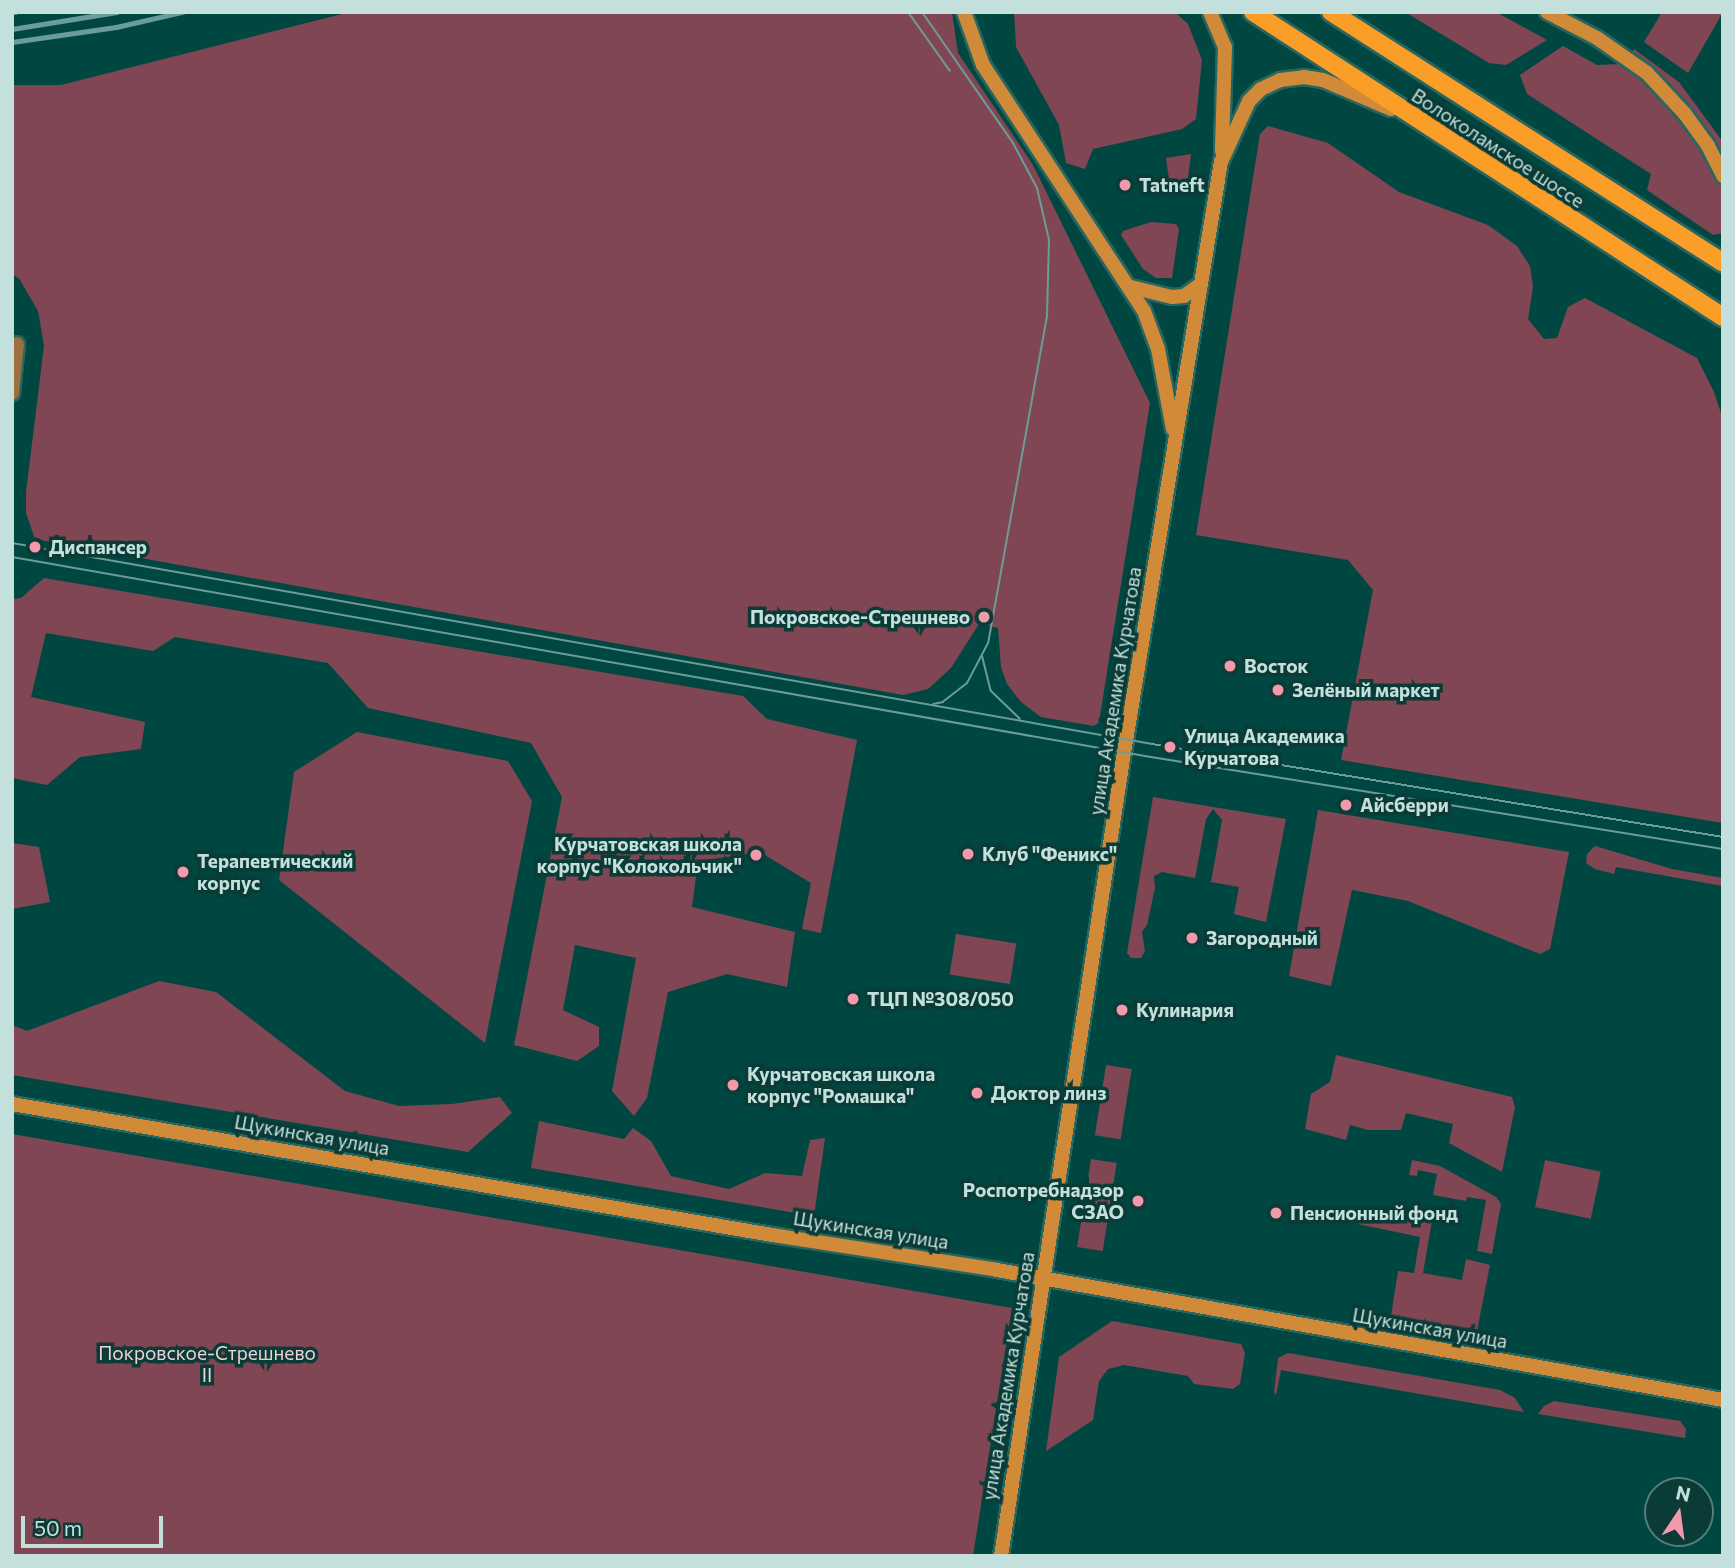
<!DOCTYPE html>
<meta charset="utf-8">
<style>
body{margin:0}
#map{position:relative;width:1735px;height:1568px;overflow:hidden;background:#004742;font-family:Commissioner,sans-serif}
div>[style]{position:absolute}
.green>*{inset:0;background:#814653;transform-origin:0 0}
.roads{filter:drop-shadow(2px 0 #276661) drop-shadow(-2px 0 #276661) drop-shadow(0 2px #276661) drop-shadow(0 -2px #276661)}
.street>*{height:14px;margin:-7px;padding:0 7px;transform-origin:7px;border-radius:7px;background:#9d7040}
.secondary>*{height:14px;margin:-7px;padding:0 7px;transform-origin:7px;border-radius:7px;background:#d18a38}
.primary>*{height:18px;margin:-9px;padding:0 9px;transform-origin:9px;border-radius:9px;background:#fa9e28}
.tram>*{height:2px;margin:-1px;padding:0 1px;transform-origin:1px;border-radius:1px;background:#6c9c97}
.rail>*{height:5px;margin:-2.5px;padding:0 2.5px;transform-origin:2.5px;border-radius:2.5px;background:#6c9c97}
.dots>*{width:19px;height:19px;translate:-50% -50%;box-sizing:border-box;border:4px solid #0a3b37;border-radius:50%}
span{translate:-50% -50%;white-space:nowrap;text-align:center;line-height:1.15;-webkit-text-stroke:7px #0a3b37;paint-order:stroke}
.street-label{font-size:19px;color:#c3e0dc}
.poi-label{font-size:19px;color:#c3e0dc;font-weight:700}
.left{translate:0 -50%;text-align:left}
.right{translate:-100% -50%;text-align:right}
.park-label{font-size:19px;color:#edd1d6}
.frame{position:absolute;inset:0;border:14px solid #c3e0dc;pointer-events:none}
.north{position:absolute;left:1644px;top:1477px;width:70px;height:70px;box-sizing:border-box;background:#0a3b37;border:2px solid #547d79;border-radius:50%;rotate:13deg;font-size:19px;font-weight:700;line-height:28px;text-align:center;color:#c3e0dc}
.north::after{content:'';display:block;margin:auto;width:24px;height:32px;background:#f29aac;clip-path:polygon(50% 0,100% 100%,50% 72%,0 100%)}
.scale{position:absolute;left:21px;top:1516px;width:142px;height:32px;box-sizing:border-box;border:4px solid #c3e0dc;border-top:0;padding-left:9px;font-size:21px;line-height:24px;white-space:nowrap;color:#c3e0dc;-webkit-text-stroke:5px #0a3b37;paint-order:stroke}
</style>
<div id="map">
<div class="green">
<div style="clip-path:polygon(350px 12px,952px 12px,958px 53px,1033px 165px,1150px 403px,1099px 722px,1094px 726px,1041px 717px,1021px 702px,1007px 684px,1001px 667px,998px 628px,979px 624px,951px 668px,928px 689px,903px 695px,35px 539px,26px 513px,26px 492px,44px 346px,38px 311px,20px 280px,12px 273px,12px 85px,61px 85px)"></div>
<div style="clip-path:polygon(1014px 12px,1175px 12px,1188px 24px,1202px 60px,1196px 119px,1182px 129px,1093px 149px,1085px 169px,1066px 163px,1059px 125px,1016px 47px)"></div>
<div style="clip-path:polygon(1405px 12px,1496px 12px,1547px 40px,1506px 65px,1489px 63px)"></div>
<div style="clip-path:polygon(1662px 12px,1723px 12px,1688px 73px,1644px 42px)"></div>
<div style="clip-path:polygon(1563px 46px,1597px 65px,1621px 64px,1634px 49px,1679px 82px,1723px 142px,1723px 233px,1713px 235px,1647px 190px,1651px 174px,1527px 94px,1520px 75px)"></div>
<div style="clip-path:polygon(1268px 126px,1328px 143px,1399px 192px,1488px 225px,1517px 246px,1530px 266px,1533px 287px,1528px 319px,1544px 339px,1557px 338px,1568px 307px,1585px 298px,1697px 358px,1714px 392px,1723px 419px,1723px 823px,1341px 760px,1373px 590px,1348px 560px,1196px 535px,1260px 134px)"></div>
<div style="clip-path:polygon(1191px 154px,1186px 193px,1171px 195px,1166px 158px)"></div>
<div style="clip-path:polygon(1151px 222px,1176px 224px,1179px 229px,1172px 278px,1156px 278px,1143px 269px,1121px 235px,1123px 231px)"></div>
<div style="clip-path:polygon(44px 578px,743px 696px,767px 719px,857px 740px,821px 933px,802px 929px,811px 883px,760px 852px,698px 861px,692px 907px,795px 932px,787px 987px,727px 974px,668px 992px,647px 1098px,634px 1116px,612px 1091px,636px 958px,575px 945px,563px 1010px,599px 1027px,599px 1046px,577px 1061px,514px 1045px,562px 797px,531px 743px,368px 708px,328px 663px,175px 637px,153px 651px,46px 633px,31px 697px,145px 722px,141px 749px,80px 757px,47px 785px,12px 778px,12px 599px,21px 598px)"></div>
<div style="clip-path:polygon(357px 732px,508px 761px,532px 801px,485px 1043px,279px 880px,294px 772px)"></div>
<div style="clip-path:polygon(1153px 797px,1286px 819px,1266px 922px,1234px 914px,1239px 887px,1211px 882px,1222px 820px,1213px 809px,1206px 819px,1195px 878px,1162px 872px,1154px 876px,1155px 888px,1147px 925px,1142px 932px,1145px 951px,1141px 958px,1131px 958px,1127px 953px)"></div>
<div style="clip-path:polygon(1318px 810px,1569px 852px,1550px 949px,1540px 954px,1408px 901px,1352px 890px,1331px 986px,1289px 976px)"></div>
<div style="clip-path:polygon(12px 843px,39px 847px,50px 902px,12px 909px)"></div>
<div style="clip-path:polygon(1595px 846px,1672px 869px,1723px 878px,1723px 886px,1616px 867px,1614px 874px,1595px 869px,1586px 863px,1587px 854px)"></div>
<div style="left:956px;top:934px;width:61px;height:41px;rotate:9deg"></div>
<div style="clip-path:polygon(159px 981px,216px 992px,345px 1091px,399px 1106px,452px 1104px,500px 1097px,512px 1113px,468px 1152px,12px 1075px,12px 1025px,27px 1031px)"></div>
<div style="clip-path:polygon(1336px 1055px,1512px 1097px,1515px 1107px,1502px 1172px,1449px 1143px,1453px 1124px,1406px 1113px,1401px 1130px,1368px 1130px,1350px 1125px,1346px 1140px,1305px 1129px,1311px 1094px,1330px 1082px)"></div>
<div style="left:1106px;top:1065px;width:26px;height:71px;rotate:9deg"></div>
<div style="clip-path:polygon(539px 1121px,624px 1139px,633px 1128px,651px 1141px,671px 1176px,729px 1189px,765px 1173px,802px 1176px,810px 1140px,825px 1138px,814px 1216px,531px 1168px)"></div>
<div style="clip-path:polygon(12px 1134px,1012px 1308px,973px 1556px,12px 1556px)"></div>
<div style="left:1091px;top:1159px;width:26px;height:89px;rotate:9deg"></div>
<div style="clip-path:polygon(1412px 1160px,1440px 1166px,1496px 1197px,1501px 1204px,1492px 1254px,1477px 1251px,1486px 1200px,1467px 1197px,1466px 1201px,1433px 1195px,1437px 1174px,1418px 1170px,1417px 1176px,1409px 1175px)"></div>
<div style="left:1545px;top:1160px;width:57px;height:48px;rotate:12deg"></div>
<div style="clip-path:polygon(1360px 1208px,1413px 1217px,1414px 1212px,1433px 1215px,1423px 1273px,1462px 1280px,1466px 1259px,1490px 1265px,1477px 1331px,1391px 1316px,1398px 1271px,1414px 1273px,1420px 1237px,1358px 1224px)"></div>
<div style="clip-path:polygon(1112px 1321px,1241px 1344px,1245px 1353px,1240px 1384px,1233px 1389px,1194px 1384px,1188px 1376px,1124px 1365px,1108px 1369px,1099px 1381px,1093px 1420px,1046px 1451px,1059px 1357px)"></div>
<div style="clip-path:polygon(1288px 1353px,1500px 1390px,1515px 1398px,1524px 1412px,1281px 1370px,1276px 1395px,1274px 1392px,1278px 1358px)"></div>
<div style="clip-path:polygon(1554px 1401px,1680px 1421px,1686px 1429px,1685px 1438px,1538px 1414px,1544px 1406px)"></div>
</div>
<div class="roads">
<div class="street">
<div style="left:12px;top:393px;width:49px;rotate:-84.2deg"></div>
</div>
<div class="secondary">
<div style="left:964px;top:12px;width:56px;rotate:70.3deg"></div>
<div style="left:983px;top:65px;width:294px;rotate:56.8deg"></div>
<div style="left:1144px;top:311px;width:40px;rotate:69.8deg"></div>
<div style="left:1158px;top:349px;width:81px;rotate:79.4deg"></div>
<div style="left:1210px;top:12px;width:38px;rotate:67deg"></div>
<div style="left:1225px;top:47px;width:104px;rotate:91.7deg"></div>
<div style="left:1547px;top:12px;width:56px;rotate:27.5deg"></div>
<div style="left:1597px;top:38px;width:61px;rotate:35deg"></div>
<div style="left:1647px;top:73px;width:56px;rotate:47.2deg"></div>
<div style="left:1685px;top:114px;width:39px;rotate:54deg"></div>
<div style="left:1708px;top:146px;width:34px;rotate:63deg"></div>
<div style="left:1131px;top:287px;width:42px;rotate:13.7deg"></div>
<div style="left:1172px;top:297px;width:12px;rotate:-5deg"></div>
<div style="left:1184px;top:296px;width:21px;rotate:-35deg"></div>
<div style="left:12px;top:1104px;width:771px;rotate:9.78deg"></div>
<div style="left:772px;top:1235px;width:228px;rotate:8.8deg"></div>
<div style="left:997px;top:1270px;width:738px;rotate:10.15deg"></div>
<div style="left:1001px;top:1556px;width:800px;rotate:-81.3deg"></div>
<div style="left:1122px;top:765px;width:611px;rotate:-80.68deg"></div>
<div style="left:1221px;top:162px;width:67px;rotate:-65.3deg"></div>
<div style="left:1249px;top:101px;width:17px;rotate:-45deg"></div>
<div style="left:1261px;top:89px;width:21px;rotate:-25deg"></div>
<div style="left:1280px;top:80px;width:24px;rotate:-7deg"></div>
<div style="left:1304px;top:77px;width:19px;rotate:9deg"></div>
<div style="left:1323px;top:80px;width:74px;rotate:23.1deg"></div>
</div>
<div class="primary">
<div style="left:1253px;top:12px;width:560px;rotate:32.98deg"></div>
<div style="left:1331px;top:12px;width:465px;rotate:32.6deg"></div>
</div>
</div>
<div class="tram">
<div style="left:908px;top:12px;width:72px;rotate:54.6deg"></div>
<div style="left:922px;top:12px;width:160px;rotate:55.2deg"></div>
<div style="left:1013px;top:143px;width:51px;rotate:61.9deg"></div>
<div style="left:1037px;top:188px;width:53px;rotate:77deg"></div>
<div style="left:1049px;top:240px;width:76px;rotate:91.5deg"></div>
<div style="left:1047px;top:316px;width:332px;rotate:100.2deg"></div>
<div style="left:988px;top:643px;width:45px;rotate:117.7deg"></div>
<div style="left:967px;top:683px;width:31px;rotate:142deg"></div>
<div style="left:943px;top:702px;width:10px;rotate:169deg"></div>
<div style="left:12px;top:543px;width:1158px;rotate:10deg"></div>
<div style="left:1152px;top:744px;width:579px;rotate:9.25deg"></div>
<div style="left:12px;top:557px;width:1156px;rotate:9.96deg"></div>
<div style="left:1151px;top:757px;width:579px;rotate:9.14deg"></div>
<div style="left:982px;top:656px;width:36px;rotate:76deg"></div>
<div style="left:991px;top:691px;width:40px;rotate:44deg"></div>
</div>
<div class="rail">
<div style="left:12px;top:12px;width:3px"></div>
<div style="left:12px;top:29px;width:106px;rotate:-9.2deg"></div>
<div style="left:12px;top:42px;width:105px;rotate:-8.2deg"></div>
<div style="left:116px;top:27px;width:68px;rotate:-12.8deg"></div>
</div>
<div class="dots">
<div style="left:1125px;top:185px;background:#f29aac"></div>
<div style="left:35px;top:547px;background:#f29aac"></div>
<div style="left:984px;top:617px;background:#f29aac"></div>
<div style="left:1230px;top:666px;background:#f29aac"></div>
<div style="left:1278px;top:690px;background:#f29aac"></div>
<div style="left:1170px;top:747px;background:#f29aac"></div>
<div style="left:1346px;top:805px;background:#f29aac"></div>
<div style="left:968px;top:854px;background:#f29aac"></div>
<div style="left:756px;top:855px;background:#f29aac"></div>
<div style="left:183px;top:872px;background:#f29aac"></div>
<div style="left:1192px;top:938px;background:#f29aac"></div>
<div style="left:853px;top:999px;background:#f29aac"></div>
<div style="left:1122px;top:1010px;background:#f29aac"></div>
<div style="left:733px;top:1085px;background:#f29aac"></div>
<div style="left:977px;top:1093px;background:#f29aac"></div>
<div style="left:1138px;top:1201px;background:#f29aac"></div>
<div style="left:1276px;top:1213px;background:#f29aac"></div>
</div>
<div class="street-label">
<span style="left:1498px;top:148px;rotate:33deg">Волоколамское шоссе</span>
<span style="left:1115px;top:691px;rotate:-81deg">улица Академика Курчатова</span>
<span style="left:312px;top:1135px;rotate:10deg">Щукинская улица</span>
<span style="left:871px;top:1230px;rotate:9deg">Щукинская улица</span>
<span style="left:1430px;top:1328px;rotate:10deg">Щукинская улица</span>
<span style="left:1008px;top:1376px;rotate:-81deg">улица Академика Курчатова</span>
</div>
<div class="poi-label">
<span class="left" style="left:1139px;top:185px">Tatneft</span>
<span class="left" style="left:49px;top:547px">Диспансер</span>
<span class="right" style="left:970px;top:617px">Покровское-Стрешнево</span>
<span class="left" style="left:1244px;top:666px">Восток</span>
<span class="left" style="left:1292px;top:690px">Зелёный маркет</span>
<span class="left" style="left:1184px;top:747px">Улица Академика<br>Курчатова</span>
<span class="left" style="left:1360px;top:805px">Айсберри</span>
<span class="right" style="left:742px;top:855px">Курчатовская школа<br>корпус "Колокольчик"</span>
<span class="left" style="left:982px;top:854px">Клуб "Феникс"</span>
<span class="left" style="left:197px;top:872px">Терапевтический<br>корпус</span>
<span class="left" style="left:1206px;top:938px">Загородный</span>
<span class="left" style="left:867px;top:999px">ТЦП №308/050</span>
<span class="left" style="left:1136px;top:1010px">Кулинария</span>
<span class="left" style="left:747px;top:1085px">Курчатовская школа<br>корпус "Ромашка"</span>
<span class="left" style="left:991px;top:1093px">Доктор линз</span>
<span class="right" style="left:1124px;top:1201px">Роспотребнадзор<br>СЗАО</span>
<span class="left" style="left:1290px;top:1213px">Пенсионный фонд</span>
</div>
<div class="park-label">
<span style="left:207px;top:1364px">Покровское-Стрешнево<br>II</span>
</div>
<div class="frame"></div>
<div class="north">N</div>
<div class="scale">50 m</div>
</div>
